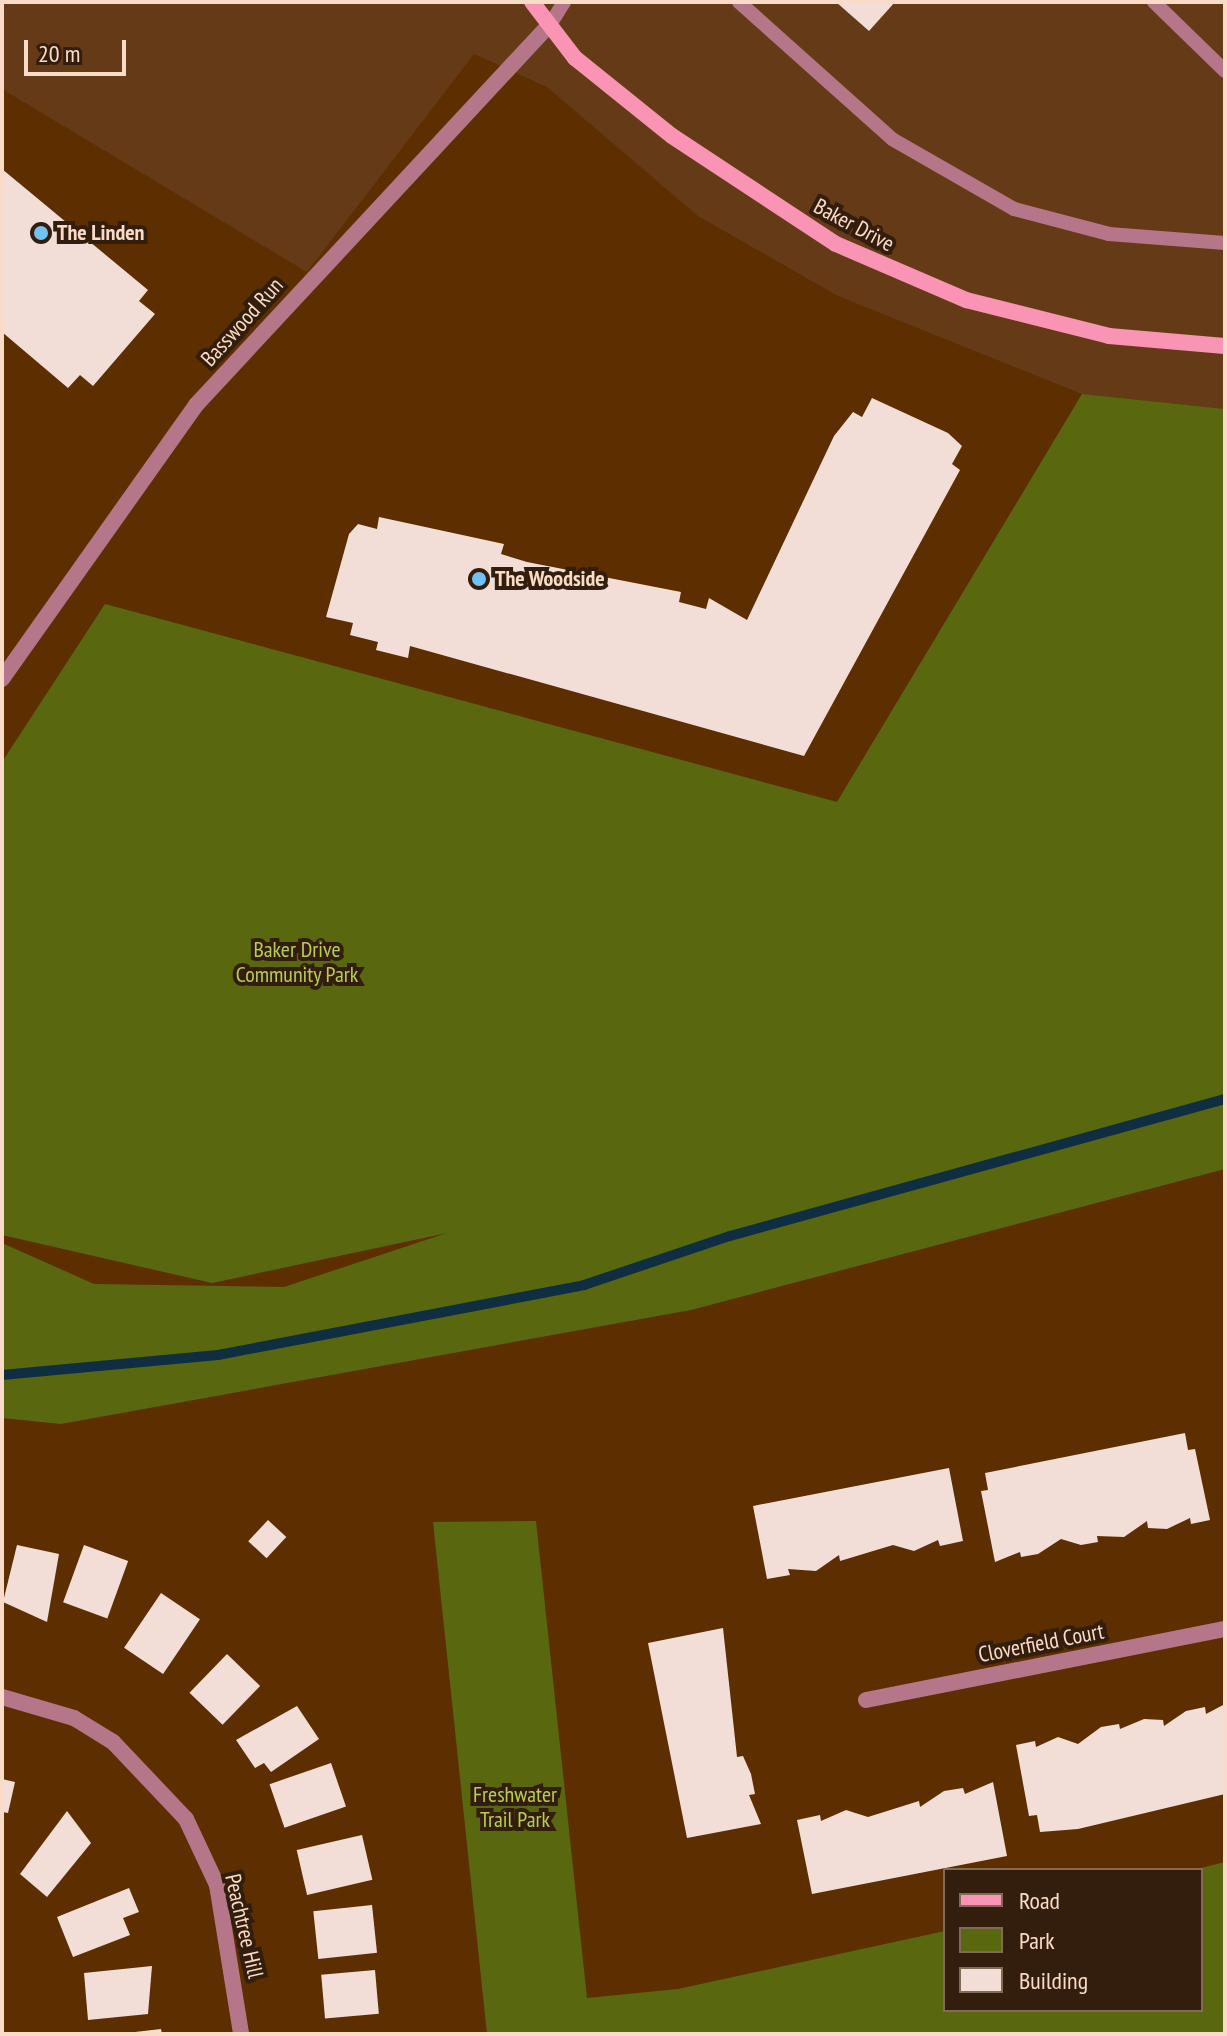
<!DOCTYPE html>
<style>
body{margin:0}
#map{position:relative;width:1227px;height:2036px;overflow:hidden;background:#5d2f00;font-family:"PT Sans Narrow",sans-serif}
div>[style]{position:absolute}
.built>*{inset:0;background:#643b16}
.green>*{inset:0;background:#59680f}
.stream>*{height:10px;margin:-5px;padding:0 5px;transform-origin:5px;border-radius:5px;background:#0f2e41}
.building>*{inset:0;background:#f3ded7;transform-origin:0 0}
.lane>*{height:14px;margin:-7px;padding:0 7px;transform-origin:7px;border-radius:7px;background:#b6768a}
.street>*{height:16px;margin:-8px;padding:0 8px;transform-origin:8px;border-radius:8px;background:#b6768a}
.secondary>*{height:16px;margin:-8px;padding:0 8px;transform-origin:8px;border-radius:8px;background:#f994b5}
.dots>*{width:22px;height:22px;translate:-50% -50%;box-sizing:border-box;border:4px solid #331e0d;border-radius:50%}
span{translate:-50% -50%;white-space:nowrap;text-align:center;line-height:1.15;-webkit-text-stroke:8px #331e0d;paint-order:stroke}
.street-label{font-size:22px;color:#f9dcc7}
.poi-label{font-size:22px;color:#f9dcc7;font-weight:700}
.left{translate:0 -50%;text-align:left}
.park-label{font-size:22px;color:#b6cf4e}
.frame{position:absolute;inset:0;border:4px solid #f9dcc7;pointer-events:none}
.legend{position:absolute;left:943px;top:1868px;width:260px;height:144px;box-sizing:border-box;background:#331e0d;border:2px solid #826a57;margin:0;padding:10px 14px;list-style:none;font-size:24px;color:#f9dcc7}
.legend li{display:flex;align-items:center;gap:16px;height:40px}
.legend b{width:40px;border:2px solid #826a57}
.scale{position:absolute;left:24px;top:40px;width:102px;height:36px;box-sizing:border-box;border:4px solid #f9dcc7;border-top:0;padding-left:10px;font-size:24px;line-height:28px;white-space:nowrap;color:#f9dcc7;-webkit-text-stroke:6px #331e0d;paint-order:stroke}
</style>
<div id="map">
<div class="built">
<div style="clip-path:polygon(2px 2px,1225px 2px,1225px 409px,1082px 394px,838px 296px,698px 216px,547px 87px,474px 54px,307px 272px,2px 89px)"></div>
</div>
<div class="green">
<div style="clip-path:polygon(1082px 394px,1225px 409px,1225px 1169px,691px 1310px,61px 1424px,2px 1418px,2px 1243px,94px 1284px,284px 1287px,447px 1233px,212px 1283px,2px 1235px,2px 762px,105px 604px,837px 802px)"></div>
<div style="clip-path:polygon(536px 1521px,587px 1998px,678px 1989px,945px 1931px,945px 2010px,1201px 2010px,1201px 1870px,1193px 1870px,1225px 1862px,1225px 2034px,487px 2034px,433px 1522px)"></div>
</div>
<div class="stream">
<div style="left:2px;top:1375px;width:217px;rotate:-5.3deg"></div>
<div style="left:218px;top:1355px;width:373px;rotate:-10.8deg"></div>
<div style="left:584px;top:1285px;width:154px;rotate:-18.6deg"></div>
<div style="left:730px;top:1236px;width:514px;rotate:-15.47deg"></div>
</div>
<div class="building">
<div style="clip-path:polygon(836px 2px,895px 2px,869px 31px)"></div>
<div style="clip-path:polygon(2px 169px,148px 290px,139px 301px,155px 314px,93px 386px,80px 375px,68px 388px,2px 332px)"></div>
<div style="clip-path:polygon(872px 398px,948px 433px,962px 446px,952px 464px,960px 470px,804px 756px,410px 646px,408px 658px,376px 650px,378px 642px,350px 635px,353px 623px,326px 617px,349px 534px,358px 524px,377px 529px,379px 517px,504px 544px,501px 554px,527px 562px,681px 592px,679px 602px,706px 609px,709px 598px,747px 620px,834px 436px,853px 412px,862px 417px)"></div>
<div style="clip-path:polygon(1185px 1433px,1188px 1450px,1195px 1449px,1210px 1520px,1191px 1524px,1190px 1518px,1167px 1529px,1148px 1528px,1147px 1521px,1124px 1537px,1097px 1536px,1098px 1542px,1081px 1545px,1061px 1539px,1038px 1554px,1021px 1557px,1020px 1552px,995px 1562px,981px 1491px,988px 1490px,985px 1473px)"></div>
<div style="clip-path:polygon(949px 1468px,963px 1541px,940px 1546px,938px 1540px,914px 1551px,893px 1545px,840px 1561px,839px 1555px,816px 1571px,788px 1569px,790px 1575px,767px 1579px,753px 1506px)"></div>
<div style="left:268px;top:1520px;width:25px;height:29px;rotate:43deg"></div>
<div style="clip-path:polygon(17px 1545px,59px 1554px,47px 1622px,3px 1602px)"></div>
<div style="left:84px;top:1545px;width:47px;height:61px;rotate:20deg"></div>
<div style="left:161px;top:1593px;width:47px;height:66px;rotate:34deg"></div>
<div style="clip-path:polygon(723px 1628px,737px 1757px,743px 1756px,751px 1774px,755px 1794px,749px 1795px,761px 1824px,687px 1838px,648px 1643px)"></div>
<div style="left:227px;top:1654px;width:46px;height:54px;rotate:44deg"></div>
<div style="clip-path:polygon(1225px 1704px,1225px 1794px,1078px 1829px,1040px 1832px,1037px 1815px,1029px 1816px,1016px 1745px,1035px 1741px,1036px 1747px,1058px 1737px,1078px 1744px,1101px 1727px,1119px 1724px,1120px 1729px,1144px 1719px,1163px 1720px,1164px 1726px,1186px 1711px,1205px 1707px,1206px 1714px)"></div>
<div style="clip-path:polygon(297px 1706px,319px 1739px,271px 1772px,264px 1763px,255px 1768px,236px 1740px)"></div>
<div style="left:331px;top:1763px;width:46px;height:65px;rotate:71deg"></div>
<div style="clip-path:polygon(2px 1779px,15px 1782px,8px 1813px,2px 1812px)"></div>
<div style="clip-path:polygon(993px 1782px,1007px 1856px,812px 1894px,797px 1820px,820px 1815px,821px 1821px,846px 1810px,868px 1817px,919px 1801px,920px 1807px,944px 1791px,963px 1788px,965px 1794px)"></div>
<div style="clip-path:polygon(67px 1811px,91px 1843px,47px 1897px,20px 1874px)"></div>
<div style="left:362px;top:1835px;width:46px;height:67px;rotate:77deg"></div>
<div style="clip-path:polygon(129px 1888px,139px 1912px,123px 1918px,130px 1935px,73px 1957px,57px 1917px)"></div>
<div style="left:372px;top:1905px;width:48px;height:59px;rotate:84deg"></div>
<div style="clip-path:polygon(152px 1966px,148px 2014px,88px 2020px,84px 1973px)"></div>
<div style="left:375px;top:1970px;width:44px;height:54px;rotate:85deg"></div>
<div style="clip-path:polygon(161px 2029px,162px 2034px,135px 2034px,135px 2032px)"></div>
</div>
<div class="lane">
<div style="left:739px;top:2px;width:205px;rotate:41.8deg"></div>
<div style="left:892px;top:139px;width:141px;rotate:29.8deg"></div>
<div style="left:1014px;top:209px;width:98px;rotate:14.7deg"></div>
<div style="left:1109px;top:234px;width:116px;rotate:4.4deg"></div>
<div style="left:1154px;top:2px;width:99px;rotate:44.2deg"></div>
<div style="left:551px;top:23px;width:25px;rotate:-58deg"></div>
</div>
<div class="street">
<div style="left:2px;top:679px;width:336px;rotate:-54.7deg"></div>
<div style="left:196px;top:405px;width:521px;rotate:-47.1deg"></div>
<div style="left:2px;top:1697px;width:75px;rotate:16.3deg"></div>
<div style="left:74px;top:1718px;width:46px;rotate:31.6deg"></div>
<div style="left:113px;top:1742px;width:106px;rotate:46.5deg"></div>
<div style="left:186px;top:1819px;width:73px;rotate:64.8deg"></div>
<div style="left:217px;top:1885px;width:151px;rotate:80.8deg"></div>
<div style="left:866px;top:1700px;width:366px;rotate:-11.2deg"></div>
</div>
<div class="secondary">
<div style="left:532px;top:2px;width:71px;rotate:52.5deg"></div>
<div style="left:575px;top:58px;width:124px;rotate:38.8deg"></div>
<div style="left:672px;top:136px;width:196px;rotate:33.4deg"></div>
<div style="left:836px;top:244px;width:142px;rotate:23.3deg"></div>
<div style="left:966px;top:300px;width:147px;rotate:14.1deg"></div>
<div style="left:1109px;top:336px;width:116px;rotate:4.9deg"></div>
</div>
<div class="dots">
<div style="left:41px;top:233px;background:#72c1f5"></div>
<div style="left:479px;top:579px;background:#72c1f5"></div>
</div>
<div class="street-label">
<span style="left:854px;top:225px;rotate:28deg">Baker Drive</span>
<span style="left:242px;top:322px;rotate:-48deg">Basswood Run</span>
<span style="left:1041px;top:1643px;rotate:-11deg">Cloverfield Court</span>
<span style="left:244px;top:1926px;rotate:77deg">Peachtree Hill</span>
</div>
<div class="poi-label">
<span class="left" style="left:57px;top:233px">The Linden</span>
<span class="left" style="left:495px;top:579px">The Woodside</span>
</div>
<div class="park-label">
<span style="left:297px;top:962px">Baker Drive<br>Community Park</span>
<span style="left:515px;top:1807px">Freshwater<br>Trail Park</span>
</div>
<div class="frame"></div>
<ul class="legend">
<li><b style="height:10px;background:#f994b5"></b>Road</li>
<li><b style="height:22px;background:#59680f"></b>Park</li>
<li><b style="height:22px;background:#f3ded7"></b>Building</li>
</ul>
<div class="scale">20 m</div>
</div>
